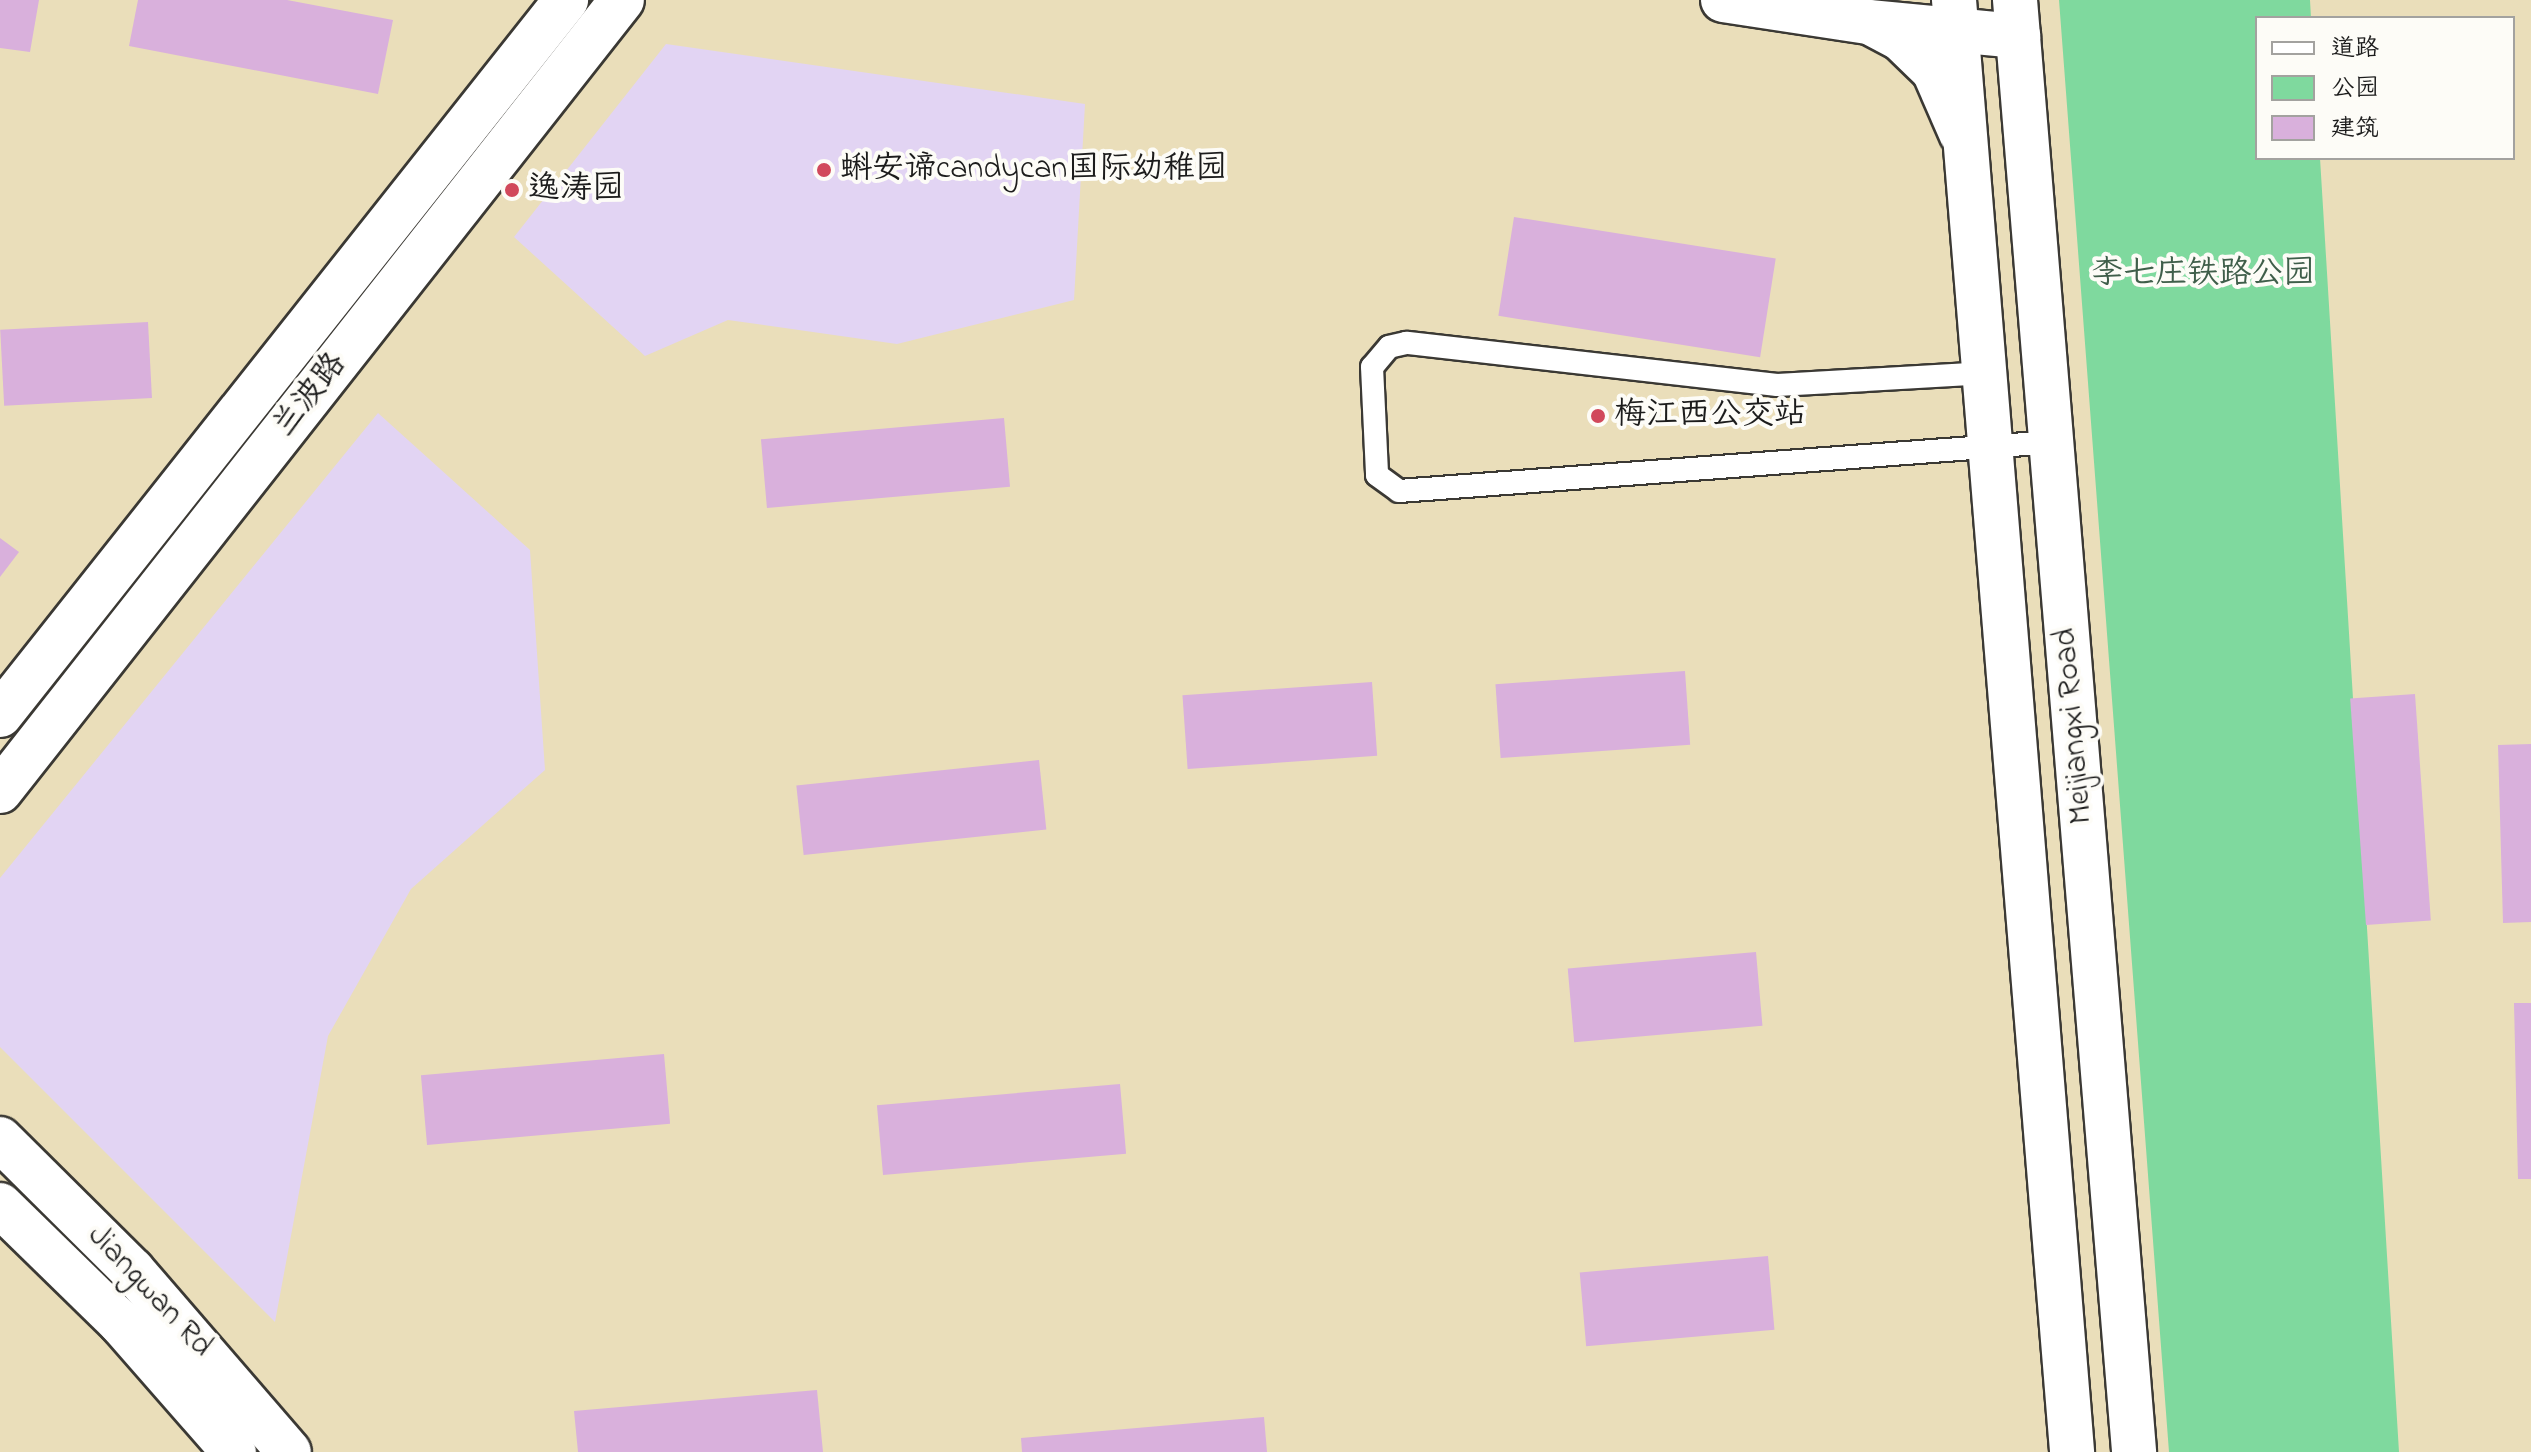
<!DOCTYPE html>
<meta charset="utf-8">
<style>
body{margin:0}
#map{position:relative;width:2531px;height:1452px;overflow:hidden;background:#eadeba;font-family:"Indie Flower","LXGW WenKai TC",sans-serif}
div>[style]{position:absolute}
.built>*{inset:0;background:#e2d4f3}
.green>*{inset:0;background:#7fd99e}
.building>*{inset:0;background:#d9b0dc;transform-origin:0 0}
.roads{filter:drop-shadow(2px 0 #3b3934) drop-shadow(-2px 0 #3b3934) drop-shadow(0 2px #3b3934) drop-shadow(0 -2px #3b3934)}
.service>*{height:22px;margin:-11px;padding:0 11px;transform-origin:11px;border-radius:11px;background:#fff}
.minor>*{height:44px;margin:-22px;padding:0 22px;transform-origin:22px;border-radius:22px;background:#fff}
.tertiary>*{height:44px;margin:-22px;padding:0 22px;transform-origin:22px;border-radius:22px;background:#fff}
.secondary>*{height:44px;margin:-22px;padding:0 22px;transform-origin:22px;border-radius:22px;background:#fff}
.dots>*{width:22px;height:22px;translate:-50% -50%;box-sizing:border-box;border:4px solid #fdfcf7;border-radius:50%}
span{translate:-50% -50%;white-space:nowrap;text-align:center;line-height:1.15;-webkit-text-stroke:8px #fdfcf7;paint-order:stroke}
.poi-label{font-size:32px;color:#1c1c1c}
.left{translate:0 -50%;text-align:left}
.park-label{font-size:32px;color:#3f5e4a}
.street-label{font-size:32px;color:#1c1c1c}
.legend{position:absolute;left:2255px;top:16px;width:260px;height:144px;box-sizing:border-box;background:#fdfcf7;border:2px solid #a3a29f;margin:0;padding:10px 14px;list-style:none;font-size:24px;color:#1c1c1c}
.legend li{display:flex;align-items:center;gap:16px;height:40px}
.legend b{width:40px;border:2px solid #a3a29f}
</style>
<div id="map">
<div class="built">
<div style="clip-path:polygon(666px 44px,1085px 104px,1074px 300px,897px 344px,728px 320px,645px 356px,514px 237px)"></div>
<div style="clip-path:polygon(378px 413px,530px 550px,545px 770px,411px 889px,328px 1036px,275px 1322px,0 1047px,0 878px)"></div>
</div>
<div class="green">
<div style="clip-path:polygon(2059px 0,2310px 0,2311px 18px,2257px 18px,2257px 158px,2320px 158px,2399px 1452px,2169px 1452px)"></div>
</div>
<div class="building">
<div style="clip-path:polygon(0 0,39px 0,30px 52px,0 48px)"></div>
<div style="clip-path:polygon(138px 0,287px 0,393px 20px,378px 94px,129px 46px)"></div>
<div style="left:1514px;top:217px;width:265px;height:100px;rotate:9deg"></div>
<div style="left:148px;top:322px;width:76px;height:148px;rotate:87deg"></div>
<div style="left:1004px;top:418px;width:69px;height:244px;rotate:85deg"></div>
<div style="clip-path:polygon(0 538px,19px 552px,0 577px)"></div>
<div style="left:1685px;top:671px;width:74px;height:190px;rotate:86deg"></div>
<div style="left:1372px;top:682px;width:74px;height:190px;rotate:86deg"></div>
<div style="left:2415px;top:694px;width:227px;height:65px;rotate:86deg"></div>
<div style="clip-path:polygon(2531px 744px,2531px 922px,2503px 923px,2498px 745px)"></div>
<div style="left:1039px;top:760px;width:70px;height:244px;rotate:84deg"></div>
<div style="left:1756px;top:952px;width:74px;height:189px;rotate:85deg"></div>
<div style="clip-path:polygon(2514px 1003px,2531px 1003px,2531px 1179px,2518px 1179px)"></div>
<div style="left:664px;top:1054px;width:70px;height:244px;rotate:85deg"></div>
<div style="left:1120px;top:1084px;width:70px;height:244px;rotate:85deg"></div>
<div style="left:1768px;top:1256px;width:74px;height:189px;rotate:85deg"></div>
<div style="clip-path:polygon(817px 1390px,823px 1452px,578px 1452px,574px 1411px)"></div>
<div style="clip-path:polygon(1264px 1417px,1267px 1452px,1022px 1452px,1021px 1438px)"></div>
</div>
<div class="roads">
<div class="service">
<div style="left:1987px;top:373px;width:210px;rotate:176.7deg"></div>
<div style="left:1777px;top:385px;width:373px;rotate:-173.5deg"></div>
<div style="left:1406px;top:343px;width:17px;rotate:167deg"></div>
<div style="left:1389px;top:347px;width:26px;rotate:130deg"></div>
<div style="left:1372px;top:367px;width:108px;rotate:87.3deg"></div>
<div style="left:1377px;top:475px;width:27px;rotate:36deg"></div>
<div style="left:1399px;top:491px;width:655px;rotate:-4.29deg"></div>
</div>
<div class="minor">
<div style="left:0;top:715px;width:912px;rotate:-51.63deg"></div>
<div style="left:0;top:791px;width:1006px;rotate:-51.82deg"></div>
</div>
<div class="tertiary">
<div style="left:1723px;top:0;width:148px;rotate:8.6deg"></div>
<div style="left:1869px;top:22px;width:150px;rotate:5.4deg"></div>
<div style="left:1875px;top:25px;width:30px;rotate:28deg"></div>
<div style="left:1901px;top:39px;width:46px;rotate:44.1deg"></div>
<div style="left:1934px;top:71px;width:68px;rotate:66.5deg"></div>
</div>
<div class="secondary">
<div style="left:1954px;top:0;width:1457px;rotate:85.35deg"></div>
<div style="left:2015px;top:0;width:1457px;rotate:85.31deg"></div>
<div style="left:0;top:1139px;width:186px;rotate:44.8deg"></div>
<div style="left:132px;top:1270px;width:240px;rotate:49.2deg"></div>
<div style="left:0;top:1205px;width:168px;rotate:44.3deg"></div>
<div style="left:120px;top:1322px;width:173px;rotate:48.8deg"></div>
</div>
</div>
<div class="dots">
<div style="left:824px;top:170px;background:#d1495b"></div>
<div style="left:512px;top:190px;background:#d1495b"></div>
<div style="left:1598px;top:416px;background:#d1495b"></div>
</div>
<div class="poi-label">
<span class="left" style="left:840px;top:170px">蝌安谛candycan国际幼稚园</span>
<span class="left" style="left:528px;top:190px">逸涛园</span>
<span class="left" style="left:1614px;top:416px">梅江西公交站</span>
</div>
<div class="park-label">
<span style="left:2203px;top:275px">李七庄铁路公园</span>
</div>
<div class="street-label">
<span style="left:311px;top:396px;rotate:-52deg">兰波路</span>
<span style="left:2075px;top:726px;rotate:-95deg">Meijiangxi Road</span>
<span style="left:149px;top:1292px;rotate:47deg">Jiangwan Rd</span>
</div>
<ul class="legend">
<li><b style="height:10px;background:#fff"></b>道路</li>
<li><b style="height:22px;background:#7fd99e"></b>公园</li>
<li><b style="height:22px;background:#d9b0dc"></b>建筑</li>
</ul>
</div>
